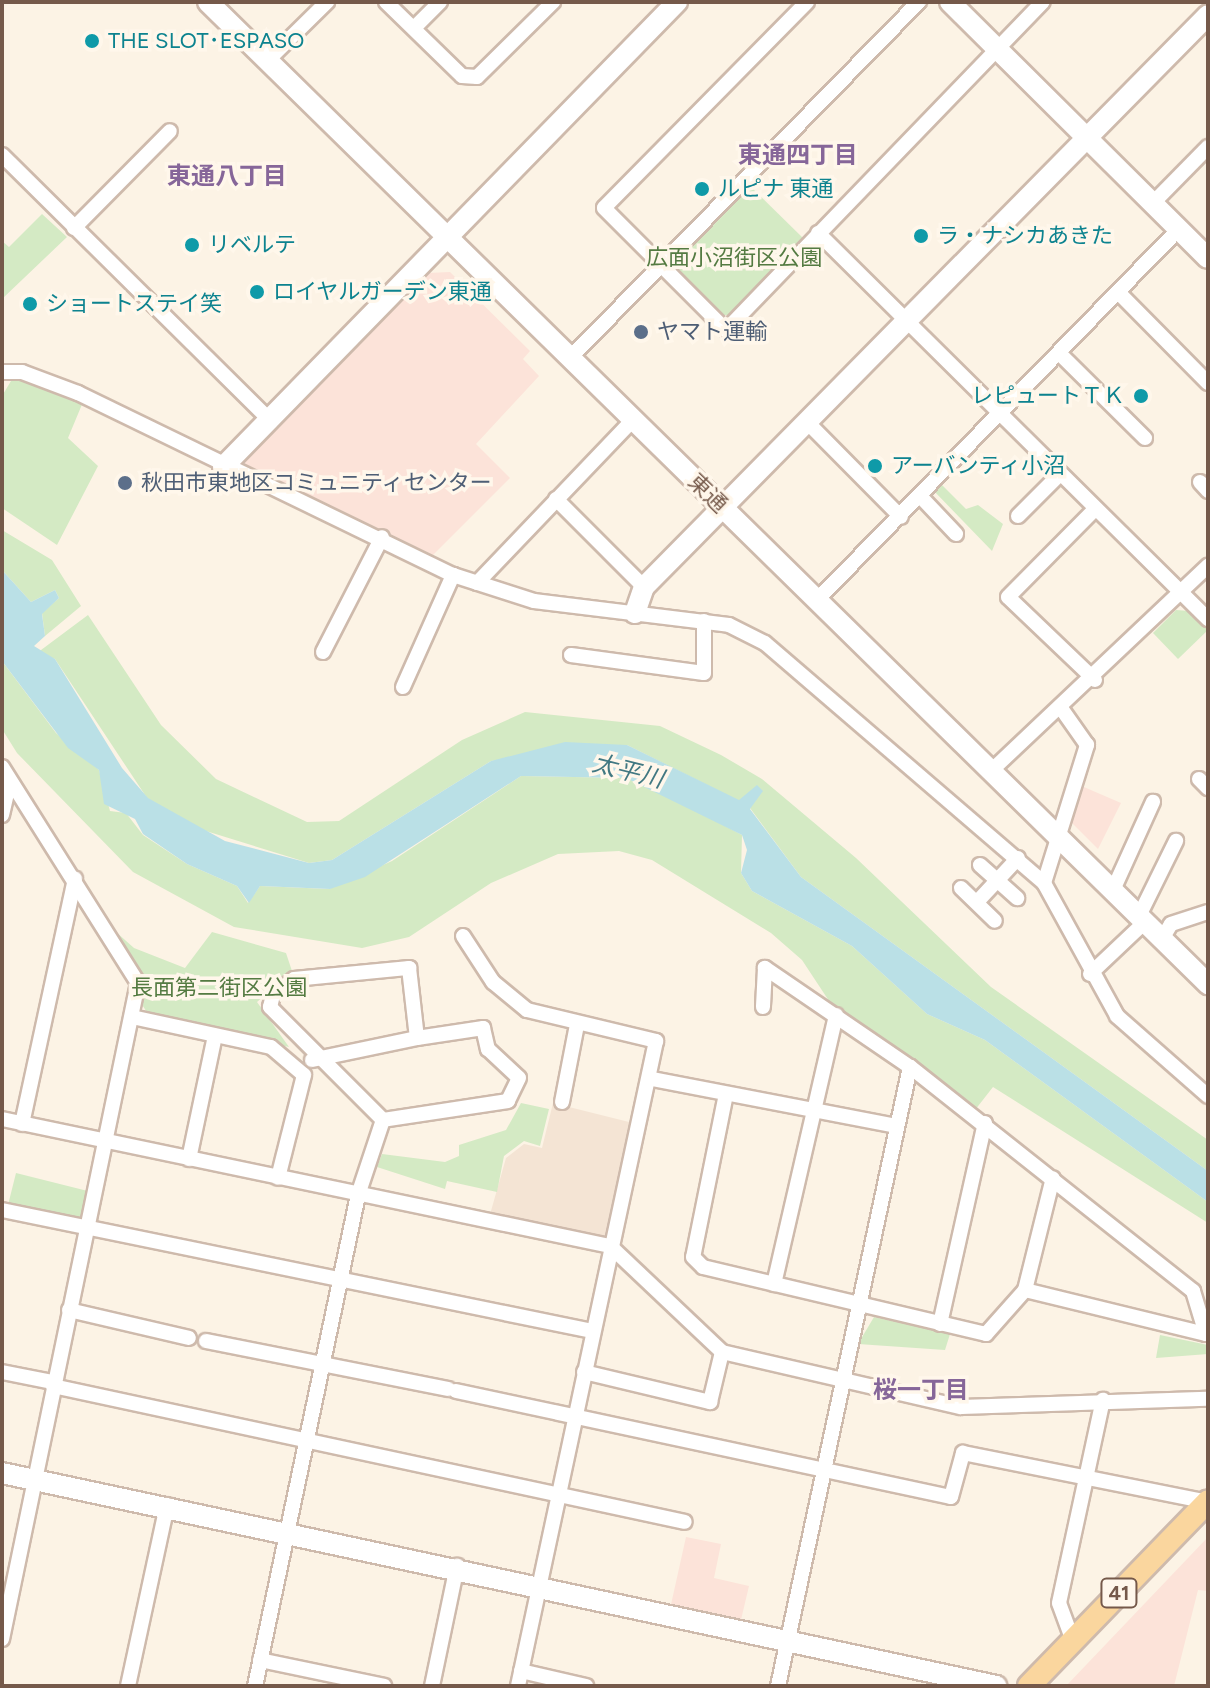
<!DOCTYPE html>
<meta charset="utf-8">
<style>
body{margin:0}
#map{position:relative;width:1210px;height:1688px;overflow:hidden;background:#fcf3e5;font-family:Figtree,"Noto Sans JP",sans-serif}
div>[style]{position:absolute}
.residential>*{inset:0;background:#f4e4d4}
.commercial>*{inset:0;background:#fce3d9}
.green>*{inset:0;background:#d4eac4;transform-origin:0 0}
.water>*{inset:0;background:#bae0e6}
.roads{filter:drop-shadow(2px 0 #cebaac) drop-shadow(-2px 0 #cebaac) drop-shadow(0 2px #cebaac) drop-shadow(0 -2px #cebaac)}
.street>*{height:14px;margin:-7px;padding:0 7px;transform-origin:7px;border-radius:7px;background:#fff}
.secondary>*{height:20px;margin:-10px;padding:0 10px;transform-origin:10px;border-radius:10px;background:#fff}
.primary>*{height:22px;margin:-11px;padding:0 11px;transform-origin:11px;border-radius:11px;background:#fad69e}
.dots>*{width:22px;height:22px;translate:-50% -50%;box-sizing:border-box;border:4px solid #fff7eb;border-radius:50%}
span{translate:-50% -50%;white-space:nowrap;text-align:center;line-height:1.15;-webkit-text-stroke:7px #fff7eb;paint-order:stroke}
.shield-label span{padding:2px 6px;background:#fff7eb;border:2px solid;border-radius:6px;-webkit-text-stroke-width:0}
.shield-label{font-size:20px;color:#75594a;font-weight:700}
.culture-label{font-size:22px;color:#0d838f}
.left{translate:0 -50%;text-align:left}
.right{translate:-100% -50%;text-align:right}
.park-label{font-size:22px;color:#547b42}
.service-label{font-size:22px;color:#4e5e75}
.street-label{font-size:22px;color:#75594a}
.neighbourhood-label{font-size:24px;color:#866699;font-weight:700}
.water-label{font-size:24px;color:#417882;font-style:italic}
.frame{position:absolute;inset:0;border:4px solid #75594a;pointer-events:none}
</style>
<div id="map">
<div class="residential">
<div style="clip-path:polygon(553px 1103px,637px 1124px,608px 1243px,489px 1218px,506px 1158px,524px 1144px,542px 1148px)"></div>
</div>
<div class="commercial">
<div style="clip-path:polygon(450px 272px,530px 351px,523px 359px,539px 376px,476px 444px,510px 478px,429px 559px,250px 476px,243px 460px,428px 273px)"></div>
<div style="clip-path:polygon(1077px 784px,1121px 803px,1098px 849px,1067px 818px)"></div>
<div style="clip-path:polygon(686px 1537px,721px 1544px,714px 1578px,749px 1586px,740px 1624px,670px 1609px)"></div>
<div style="clip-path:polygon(1208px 1537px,1208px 1591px,1198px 1590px,1174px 1686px,1066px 1686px)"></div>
</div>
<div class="green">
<div style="clip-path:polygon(751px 187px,805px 240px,731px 315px,720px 315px,679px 276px,677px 262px)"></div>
<div style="clip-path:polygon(42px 214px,67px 237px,2px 299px,2px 241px,9px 247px)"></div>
<div style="clip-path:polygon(14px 376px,83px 402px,68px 438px,98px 466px,57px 545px,2px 508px,2px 396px)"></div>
<div style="clip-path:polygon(940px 483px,966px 509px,978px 505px,1003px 524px,992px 551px,933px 490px)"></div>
<div style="clip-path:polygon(2px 530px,52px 560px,81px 606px,45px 636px,42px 613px,59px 598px,55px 590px,31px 602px,2px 570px)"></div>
<div style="clip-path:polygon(1176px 610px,1189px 611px,1208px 630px,1178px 659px,1153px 633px)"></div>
<div style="clip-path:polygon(88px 615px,161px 725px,216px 779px,307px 822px,339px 821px,462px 740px,525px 712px,660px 726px,721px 755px,762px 779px,856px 858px,991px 987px,1208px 1140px,1208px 1171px,801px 877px,750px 808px,762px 791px,739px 801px,627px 745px,491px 761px,332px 860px,309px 863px,193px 827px,147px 798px,55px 659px,37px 653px)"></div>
<div style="clip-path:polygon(2px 661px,56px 733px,99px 770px,110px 811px,126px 813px,143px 835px,187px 864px,237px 886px,248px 903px,260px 886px,329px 889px,392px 861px,521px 776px,626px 778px,654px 788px,742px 835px,741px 873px,752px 891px,852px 946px,927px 1014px,985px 1040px,1208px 1202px,1208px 1223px,993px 1087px,975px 1110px,831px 1004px,802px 960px,771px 933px,652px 860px,619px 851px,558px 854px,491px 883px,409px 937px,362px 948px,234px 927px,133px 872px,17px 753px,2px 729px)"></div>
<div style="clip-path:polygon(116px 932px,134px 948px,185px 968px,212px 932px,286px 953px,292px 971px,257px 1002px,289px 1047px,148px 1014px,141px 1003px,147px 980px)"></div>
<div style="clip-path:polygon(521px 1103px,549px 1109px,540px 1146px,524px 1141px,504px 1156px,497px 1192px,447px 1181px,445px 1189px,377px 1167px,382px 1154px,445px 1162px,459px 1156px,459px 1145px,506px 1130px)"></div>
<div style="left:16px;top:1173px;width:76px;height:33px;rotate:14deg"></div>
<div style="clip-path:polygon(874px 1317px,950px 1334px,945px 1350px,858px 1344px)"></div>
<div style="clip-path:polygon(1160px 1335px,1208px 1345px,1208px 1354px,1156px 1358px)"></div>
</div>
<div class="water">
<div style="clip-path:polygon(2px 570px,31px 602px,55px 590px,59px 598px,42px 614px,45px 636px,34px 646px,55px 659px,122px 768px,148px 798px,225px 841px,309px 863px,332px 860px,491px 761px,565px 742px,627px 745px,739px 800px,757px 785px,763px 791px,750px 809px,801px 877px,1208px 1171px,1208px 1202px,985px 1040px,927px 1014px,852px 946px,752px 891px,741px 873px,747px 850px,742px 835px,626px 778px,521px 776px,365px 877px,330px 889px,260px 886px,249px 903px,237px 886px,187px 864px,143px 834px,135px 819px,104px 804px,99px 770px,68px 748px,2px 661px)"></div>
</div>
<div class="roads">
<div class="street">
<div style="left:386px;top:2px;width:106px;rotate:44.2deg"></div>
<div style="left:462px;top:76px;width:15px;rotate:4deg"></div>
<div style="left:477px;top:77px;width:107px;rotate:-44.6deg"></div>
<div style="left:807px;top:2px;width:289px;rotate:134.6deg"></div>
<div style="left:604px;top:208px;width:173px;rotate:45deg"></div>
<div style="left:726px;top:330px;width:456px;rotate:-46deg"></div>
<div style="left:414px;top:28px;width:37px;rotate:-45deg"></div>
<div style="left:268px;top:60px;width:83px;rotate:-44.5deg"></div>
<div style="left:2px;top:155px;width:377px;rotate:44.7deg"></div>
<div style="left:1152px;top:204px;width:80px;rotate:-45.5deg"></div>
<div style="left:74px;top:228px;width:136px;rotate:-45.3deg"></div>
<div style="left:818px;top:233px;width:549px;rotate:44.7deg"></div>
<div style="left:1118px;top:292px;width:128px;rotate:45.3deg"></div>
<div style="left:1059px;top:353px;width:121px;rotate:44.7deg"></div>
<div style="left:570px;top:358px;width:499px;rotate:-45.6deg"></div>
<div style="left:2px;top:372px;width:20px"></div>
<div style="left:22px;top:372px;width:60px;rotate:20.6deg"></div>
<div style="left:78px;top:393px;width:417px;rotate:25.9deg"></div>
<div style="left:453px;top:575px;width:85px;rotate:17.8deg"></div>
<div style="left:534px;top:601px;width:196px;rotate:7deg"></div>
<div style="left:729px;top:625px;width:40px;rotate:26.6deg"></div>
<div style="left:765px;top:643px;width:368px;rotate:40.7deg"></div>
<div style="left:1044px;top:883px;width:152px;rotate:61.2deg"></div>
<div style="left:1117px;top:1016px;width:121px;rotate:41.3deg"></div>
<div style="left:808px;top:423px;width:132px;rotate:45.3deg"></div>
<div style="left:1200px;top:482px;width:12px;rotate:48deg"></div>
<div style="left:921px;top:497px;width:51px;rotate:46.6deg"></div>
<div style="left:556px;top:499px;width:124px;rotate:45deg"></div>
<div style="left:1018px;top:516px;width:59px;rotate:-45deg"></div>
<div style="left:477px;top:583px;width:226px;rotate:-46.3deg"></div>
<div style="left:817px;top:600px;width:517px;rotate:-45.71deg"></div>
<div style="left:323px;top:652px;width:129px;rotate:-62.8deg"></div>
<div style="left:571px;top:655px;width:134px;rotate:7.7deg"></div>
<div style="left:704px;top:673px;width:52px;rotate:-90deg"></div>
<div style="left:1095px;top:680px;width:120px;rotate:-136.3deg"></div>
<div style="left:1008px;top:597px;width:124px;rotate:-45.3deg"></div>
<div style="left:403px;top:687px;width:123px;rotate:-65.9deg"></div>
<div style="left:2px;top:767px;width:255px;rotate:57.8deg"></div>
<div style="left:138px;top:983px;width:670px;rotate:101.71deg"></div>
<div style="left:991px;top:771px;width:299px;rotate:-43.4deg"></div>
<div style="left:1199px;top:779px;width:13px;rotate:45deg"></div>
<div style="left:2px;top:815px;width:35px;rotate:-77deg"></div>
<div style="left:980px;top:865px;width:50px;rotate:41.7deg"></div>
<div style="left:1044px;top:883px;width:145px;rotate:-72.7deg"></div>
<div style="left:1087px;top:745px;width:45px;rotate:-125.1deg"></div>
<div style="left:961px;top:888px;width:47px;rotate:44.1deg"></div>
<div style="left:1113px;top:890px;width:97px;rotate:-65.6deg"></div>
<div style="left:977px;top:902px;width:60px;rotate:-47deg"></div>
<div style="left:1139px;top:916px;width:84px;rotate:-63.7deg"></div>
<div style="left:463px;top:936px;width:55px;rotate:56.9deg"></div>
<div style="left:493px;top:982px;width:44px;rotate:39.5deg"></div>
<div style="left:527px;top:1010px;width:133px;rotate:13.5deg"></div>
<div style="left:656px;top:1041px;width:660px;rotate:102.08deg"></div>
<div style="left:1162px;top:939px;width:17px;rotate:-59deg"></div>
<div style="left:1171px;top:924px;width:39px;rotate:-18deg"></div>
<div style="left:1090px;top:974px;width:76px;rotate:-43.4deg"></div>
<div style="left:132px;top:1017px;width:142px;rotate:12.2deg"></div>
<div style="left:271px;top:1047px;width:43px;rotate:40.3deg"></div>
<div style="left:304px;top:1075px;width:106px;rotate:104.2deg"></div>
<div style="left:312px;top:1060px;width:107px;rotate:-11.8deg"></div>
<div style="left:652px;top:1079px;width:248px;rotate:10.9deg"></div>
<div style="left:726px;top:1094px;width:166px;rotate:101.4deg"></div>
<div style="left:693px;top:1257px;width:14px;rotate:45deg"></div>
<div style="left:703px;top:1267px;width:291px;rotate:13.3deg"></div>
<div style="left:986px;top:1334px;width:59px;rotate:-48.4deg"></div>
<div style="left:1025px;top:1290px;width:186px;rotate:13.7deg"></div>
<div style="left:1206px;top:1334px;width:45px;rotate:-106.8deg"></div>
<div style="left:1193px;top:1291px;width:361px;rotate:-141.6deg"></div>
<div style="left:910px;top:1067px;width:176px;rotate:-145.7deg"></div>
<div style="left:765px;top:968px;width:39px;rotate:93deg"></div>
<div style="left:562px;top:1102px;width:78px;rotate:-79deg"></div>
<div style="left:2px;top:1119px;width:621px;rotate:11.8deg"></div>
<div style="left:610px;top:1246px;width:154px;rotate:43.4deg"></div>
<div style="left:722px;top:1352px;width:245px;rotate:13deg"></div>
<div style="left:961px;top:1407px;width:247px;rotate:-1.9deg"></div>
<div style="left:22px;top:1124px;width:251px;rotate:-77.8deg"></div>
<div style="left:189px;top:1159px;width:126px;rotate:-78.1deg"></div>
<div style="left:2px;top:1210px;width:602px;rotate:11.59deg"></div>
<div style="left:774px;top:1284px;width:276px;rotate:-77deg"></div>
<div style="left:1025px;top:1290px;width:115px;rotate:-76deg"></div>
<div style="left:69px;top:1310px;width:123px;rotate:13.1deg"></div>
<div style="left:940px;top:1324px;width:206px;rotate:-77.4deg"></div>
<div style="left:206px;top:1341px;width:247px;rotate:11.2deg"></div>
<div style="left:2px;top:1372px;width:52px;rotate:11.1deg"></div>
<div style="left:584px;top:1372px;width:130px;rotate:13.4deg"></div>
<div style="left:710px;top:1402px;width:51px;rotate:-76.5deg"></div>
<div style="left:53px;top:1386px;width:646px;rotate:12.14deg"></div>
<div style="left:456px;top:1391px;width:506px;rotate:12.09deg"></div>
<div style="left:951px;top:1497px;width:46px;rotate:-74.7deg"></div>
<div style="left:963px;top:1453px;width:250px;rotate:11.3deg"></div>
<div style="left:1073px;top:1641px;width:40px;rotate:-110.2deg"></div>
<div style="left:1059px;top:1603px;width:208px;rotate:-77.8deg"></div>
<div style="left:260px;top:1660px;width:127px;rotate:11.8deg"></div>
<div style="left:521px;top:1671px;width:67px;rotate:13deg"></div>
<div style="left:128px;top:1686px;width:185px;rotate:-77.8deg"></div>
<div style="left:255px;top:1686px;width:502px;rotate:-78.15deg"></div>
<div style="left:358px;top:1195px;width:79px;rotate:-71.6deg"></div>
<div style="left:383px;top:1120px;width:160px;rotate:-135deg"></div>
<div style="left:270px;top:1007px;width:12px;rotate:-76deg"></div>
<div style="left:273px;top:995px;width:26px;rotate:-37deg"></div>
<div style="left:294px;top:979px;width:116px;rotate:-5.5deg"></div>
<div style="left:409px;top:968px;width:70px;rotate:83.5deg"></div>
<div style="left:417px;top:1038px;width:67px;rotate:-8.6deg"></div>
<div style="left:483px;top:1028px;width:22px;rotate:77deg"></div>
<div style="left:488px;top:1049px;width:42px;rotate:43.1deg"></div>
<div style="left:519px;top:1078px;width:25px;rotate:116deg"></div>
<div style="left:508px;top:1101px;width:126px;rotate:171.4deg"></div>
<div style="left:432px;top:1686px;width:123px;rotate:-78.2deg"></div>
<div style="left:778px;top:1686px;width:633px;rotate:-77.96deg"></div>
</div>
<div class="secondary">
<div style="left:208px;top:2px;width:1402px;rotate:44.48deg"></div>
<div style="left:950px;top:2px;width:363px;rotate:44.8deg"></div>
<div style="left:223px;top:467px;width:650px;rotate:-45.69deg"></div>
<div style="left:635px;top:613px;width:28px;rotate:-71deg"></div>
<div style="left:644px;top:587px;width:803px;rotate:-45.4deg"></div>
<div style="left:2px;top:1473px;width:1017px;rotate:12.09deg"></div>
</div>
<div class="primary">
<div style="left:1029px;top:1686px;width:257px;rotate:-45.9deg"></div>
</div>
</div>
<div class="dots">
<div style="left:92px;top:41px;background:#0f9aa8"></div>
<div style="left:702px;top:189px;background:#0f9aa8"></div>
<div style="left:921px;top:236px;background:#0f9aa8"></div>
<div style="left:192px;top:245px;background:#0f9aa8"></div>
<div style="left:257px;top:292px;background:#0f9aa8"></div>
<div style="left:30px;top:304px;background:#0f9aa8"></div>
<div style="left:641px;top:332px;background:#5c6f8a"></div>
<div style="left:1141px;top:396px;background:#0f9aa8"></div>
<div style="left:875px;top:466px;background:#0f9aa8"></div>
<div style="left:125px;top:483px;background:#5c6f8a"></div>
</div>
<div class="shield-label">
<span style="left:1119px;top:1593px">41</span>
</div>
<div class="culture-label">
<span class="left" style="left:108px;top:41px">THE SLOT･ESPASO</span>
<span class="left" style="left:718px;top:189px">ルピナ 東通</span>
<span class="left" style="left:937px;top:236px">ラ・ナシカあきた</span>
<span class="left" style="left:208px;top:245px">リベルテ</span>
<span class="left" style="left:273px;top:292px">ロイヤルガーデン東通</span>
<span class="left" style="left:46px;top:304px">ショートステイ笑</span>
<span class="right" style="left:1125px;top:396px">レピュートＴＫ</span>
<span class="left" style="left:891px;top:466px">アーバンティ小沼</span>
</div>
<div class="park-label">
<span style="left:734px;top:258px">広面小沼街区公園</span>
<span style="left:219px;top:988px">長面第二街区公園</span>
</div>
<div class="service-label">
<span class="left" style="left:657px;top:332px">ヤマト運輸</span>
<span class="left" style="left:141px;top:483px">秋田市東地区コミュニティセンター</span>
</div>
<div class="street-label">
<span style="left:708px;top:493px;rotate:44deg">東通</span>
</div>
<div class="neighbourhood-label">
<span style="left:798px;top:155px">東通四丁目</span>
<span style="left:227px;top:176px">東通八丁目</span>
<span style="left:921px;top:1390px">桜一丁目</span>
</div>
<div class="water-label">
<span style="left:628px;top:771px;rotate:14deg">太平川</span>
</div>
<div class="frame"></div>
</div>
